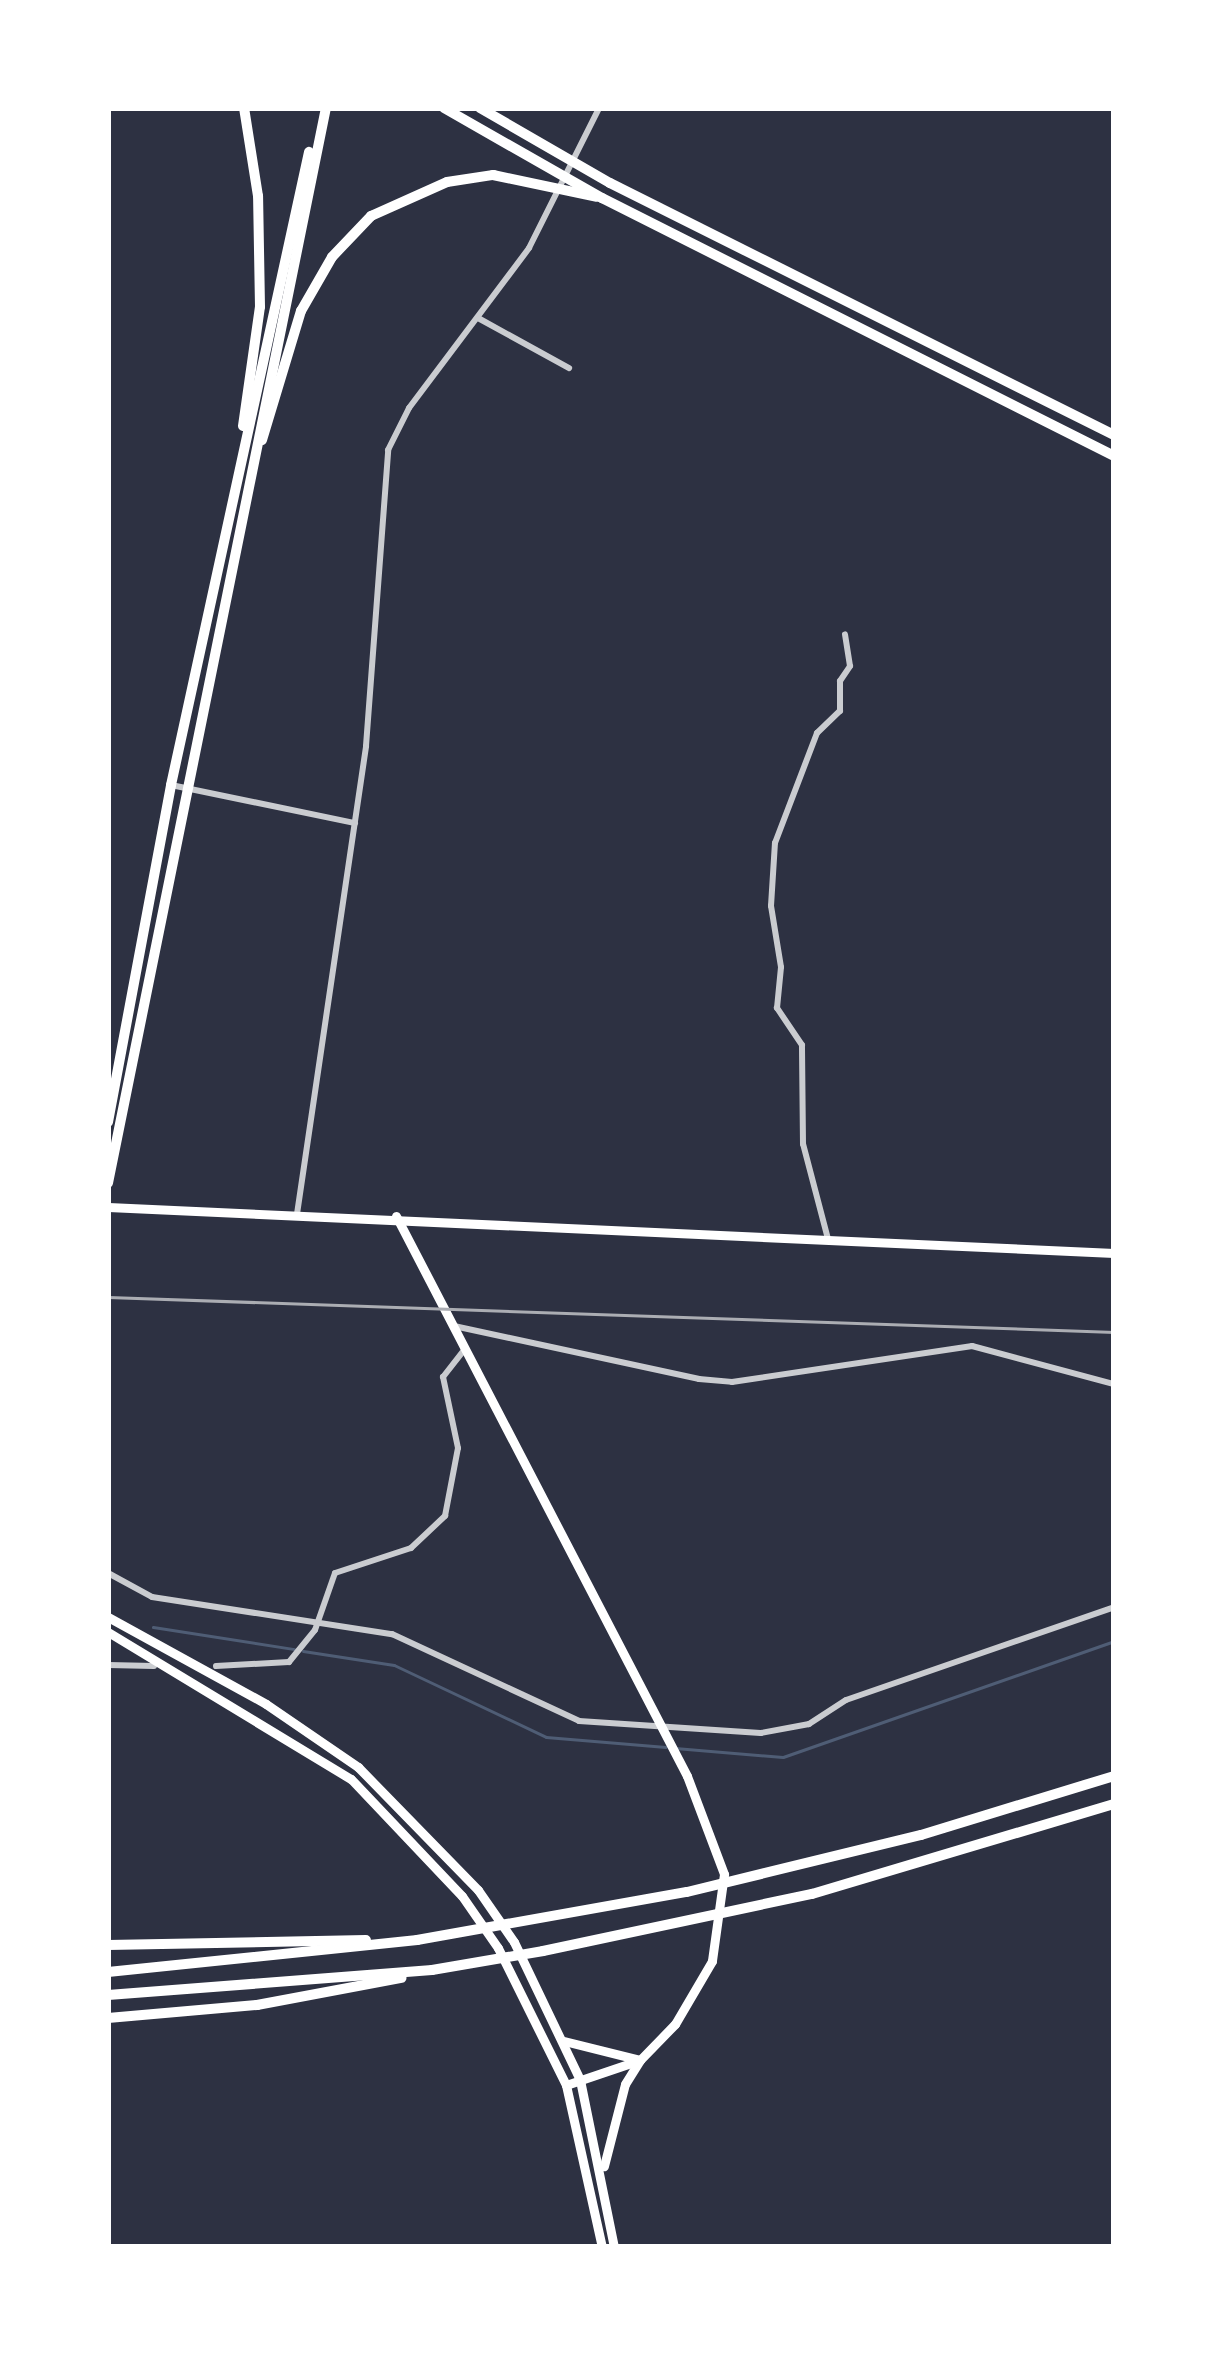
<!DOCTYPE html>
<style>
body{margin:0}
#map{position:relative;width:1222px;height:2355px;overflow:hidden;background:#2d3142;font-family:Jost,sans-serif}
div>[style]{position:absolute}
.stream>*{height:3px;margin:-1.5px;padding:0 1.5px;transform-origin:1.5px;border-radius:1.5px;background:#4f5d75}
.minor>*{height:6px;margin:-3px;padding:0 3px;transform-origin:3px;border-radius:3px;background:#caccd0}
.secondary>*{height:9px;margin:-4.5px;padding:0 4.5px;transform-origin:4.5px;border-radius:4.5px;background:#fff}
.primary>*{height:9px;margin:-4.5px;padding:0 4.5px;transform-origin:4.5px;border-radius:4.5px;background:#fff}
.trunk>*{height:10px;margin:-5px;padding:0 5px;transform-origin:5px;border-radius:5px;background:#fff}
.motorway>*{height:10px;margin:-5px;padding:0 5px;transform-origin:5px;border-radius:5px;background:#fff}
.rail>*{height:3px;margin:-1.5px;padding:0 1.5px;transform-origin:1.5px;border-radius:1.5px;background:#abadb3}
span{translate:-50% -50%;white-space:nowrap;text-align:center;line-height:1.15;-webkit-text-stroke:10px #fff;paint-order:stroke}
.frame{position:absolute;inset:0;border:111px solid #fff;pointer-events:none}
</style>
<div id="map">
<div class="stream">
<div style="left:153px;top:1627px;width:143px;rotate:8.9deg"></div>
<div style="left:303px;top:1651px;width:92px;rotate:8.7deg"></div>
<div style="left:394px;top:1665px;width:168px;rotate:25.3deg"></div>
<div style="left:546px;top:1737px;width:120px;rotate:4.8deg"></div>
<div style="left:675px;top:1748px;width:108px;rotate:4.8deg"></div>
<div style="left:783px;top:1757px;width:351px;rotate:-19.3deg"></div>
</div>
<div class="minor">
<div style="left:478px;top:318px;width:104px;rotate:28.8deg"></div>
<div style="left:171px;top:785px;width:188px;rotate:11.7deg"></div>
<div style="left:297px;top:1214px;width:473px;rotate:-81.6deg"></div>
<div style="left:366px;top:746px;width:297px;rotate:-85.7deg"></div>
<div style="left:388px;top:450px;width:47px;rotate:-63.4deg"></div>
<div style="left:409px;top:408px;width:200px;rotate:-53.1deg"></div>
<div style="left:529px;top:248px;width:157px;rotate:-63.4deg"></div>
<div style="left:828px;top:1239px;width:98px;rotate:-104.7deg"></div>
<div style="left:803px;top:1144px;width:99px;rotate:-90.6deg"></div>
<div style="left:802px;top:1045px;width:45px;rotate:-124deg"></div>
<div style="left:777px;top:1008px;width:41px;rotate:-84.4deg"></div>
<div style="left:781px;top:967px;width:62px;rotate:-99.3deg"></div>
<div style="left:771px;top:906px;width:63px;rotate:-86.4deg"></div>
<div style="left:775px;top:843px;width:118px;rotate:-69.1deg"></div>
<div style="left:817px;top:733px;width:32px;rotate:-44deg"></div>
<div style="left:840px;top:711px;width:30px;rotate:-90deg"></div>
<div style="left:840px;top:681px;width:18px;rotate:-56deg"></div>
<div style="left:850px;top:666px;width:32px;rotate:-99deg"></div>
<div style="left:454px;top:1326px;width:251px;rotate:12.2deg"></div>
<div style="left:699px;top:1379px;width:33px;rotate:5deg"></div>
<div style="left:732px;top:1382px;width:243px;rotate:-8.5deg"></div>
<div style="left:972px;top:1346px;width:147px;rotate:15deg"></div>
<div style="left:108px;top:1573px;width:50px;rotate:28.6deg"></div>
<div style="left:152px;top:1597px;width:243px;rotate:8.8deg"></div>
<div style="left:392px;top:1634px;width:206px;rotate:24.9deg"></div>
<div style="left:579px;top:1721px;width:182px;rotate:3.8deg"></div>
<div style="left:761px;top:1733px;width:49px;rotate:-10.6deg"></div>
<div style="left:809px;top:1724px;width:44px;rotate:-33deg"></div>
<div style="left:846px;top:1700px;width:284px;rotate:-19.1deg"></div>
<div style="left:108px;top:1665px;width:46px;rotate:1.2deg"></div>
<div style="left:216px;top:1666px;width:73px;rotate:-3.1deg"></div>
<div style="left:289px;top:1662px;width:41px;rotate:-50.9deg"></div>
<div style="left:315px;top:1630px;width:60px;rotate:-70.7deg"></div>
<div style="left:335px;top:1573px;width:80px;rotate:-18.2deg"></div>
<div style="left:411px;top:1548px;width:47px;rotate:-43.3deg"></div>
<div style="left:445px;top:1516px;width:69px;rotate:-79.2deg"></div>
<div style="left:458px;top:1448px;width:73px;rotate:-101.9deg"></div>
<div style="left:443px;top:1377px;width:36px;rotate:-52deg"></div>
</div>
<div class="secondary">
<div style="left:108px;top:1207px;width:1007px;rotate:2.62deg"></div>
<div style="left:396px;top:1216px;width:631px;rotate:62.54deg"></div>
<div style="left:687px;top:1776px;width:105px;rotate:69.3deg"></div>
<div style="left:724px;top:1874px;width:88px;rotate:97.9deg"></div>
<div style="left:712px;top:1961px;width:73px;rotate:120.4deg"></div>
<div style="left:675px;top:2024px;width:50px;rotate:134.2deg"></div>
<div style="left:640px;top:2060px;width:78px;rotate:161.3deg"></div>
</div>
<div class="primary">
<div style="left:108px;top:1617px;width:180px;rotate:28.8deg"></div>
<div style="left:266px;top:1704px;width:112px;rotate:34.4deg"></div>
<div style="left:358px;top:1767px;width:172px;rotate:45.7deg"></div>
<div style="left:478px;top:1890px;width:63px;rotate:55.3deg"></div>
<div style="left:514px;top:1942px;width:153px;rotate:64.4deg"></div>
<div style="left:580px;top:2080px;width:170px;rotate:78.5deg"></div>
<div style="left:108px;top:1632px;width:284px;rotate:31.2deg"></div>
<div style="left:351px;top:1779px;width:161px;rotate:46.5deg"></div>
<div style="left:462px;top:1896px;width:63px;rotate:55.3deg"></div>
<div style="left:498px;top:1948px;width:153px;rotate:63.6deg"></div>
<div style="left:566px;top:2085px;width:166px;rotate:77.5deg"></div>
<div style="left:564px;top:2041px;width:78px;rotate:14deg"></div>
<div style="left:640px;top:2060px;width:28px;rotate:122deg"></div>
<div style="left:625px;top:2084px;width:85px;rotate:104.4deg"></div>
</div>
<div class="trunk">
<div style="left:444px;top:108px;width:182px;rotate:29.7deg"></div>
<div style="left:602px;top:198px;width:573px;rotate:26.74deg"></div>
<div style="left:480px;top:108px;width:150px;rotate:30deg"></div>
<div style="left:610px;top:183px;width:563px;rotate:26.57deg"></div>
<div style="left:243px;top:426px;width:120px;rotate:-81.9deg"></div>
<div style="left:260px;top:307px;width:111px;rotate:-91deg"></div>
<div style="left:258px;top:196px;width:89px;rotate:-99deg"></div>
<div style="left:262px;top:440px;width:135px;rotate:-73.2deg"></div>
<div style="left:301px;top:311px;width:62px;rotate:-60.1deg"></div>
<div style="left:332px;top:257px;width:57px;rotate:-46.4deg"></div>
<div style="left:371px;top:216px;width:83px;rotate:-24.1deg"></div>
<div style="left:447px;top:182px;width:47px;rotate:-8.7deg"></div>
<div style="left:493px;top:175px;width:106px;rotate:11.9deg"></div>
<div style="left:108px;top:1122px;width:343px;rotate:-79.4deg"></div>
<div style="left:171px;top:785px;width:648px;rotate:-77.7deg"></div>
<div style="left:108px;top:1183px;width:1097px;rotate:-78.54deg"></div>
</div>
<div class="motorway">
<div style="left:108px;top:1945px;width:258px;rotate:-1.1deg"></div>
<div style="left:108px;top:1972px;width:311px;rotate:-5.9deg"></div>
<div style="left:417px;top:1940px;width:274px;rotate:-10.1deg"></div>
<div style="left:687px;top:1892px;width:241px;rotate:-13.7deg"></div>
<div style="left:921px;top:1835px;width:202px;rotate:-17deg"></div>
<div style="left:108px;top:1995px;width:325px;rotate:-4.4deg"></div>
<div style="left:432px;top:1970px;width:113px;rotate:-9.7deg"></div>
<div style="left:543px;top:1951px;width:275px;rotate:-12deg"></div>
<div style="left:812px;top:1894px;width:315px;rotate:-16.6deg"></div>
<div style="left:108px;top:2018px;width:150px;rotate:-5deg"></div>
<div style="left:257px;top:2005px;width:147px;rotate:-10.6deg"></div>
</div>
<div class="rail">
<div style="left:108px;top:1297px;width:1007px;rotate:1.99deg"></div>
</div>
<div class="frame"></div>
</div>
